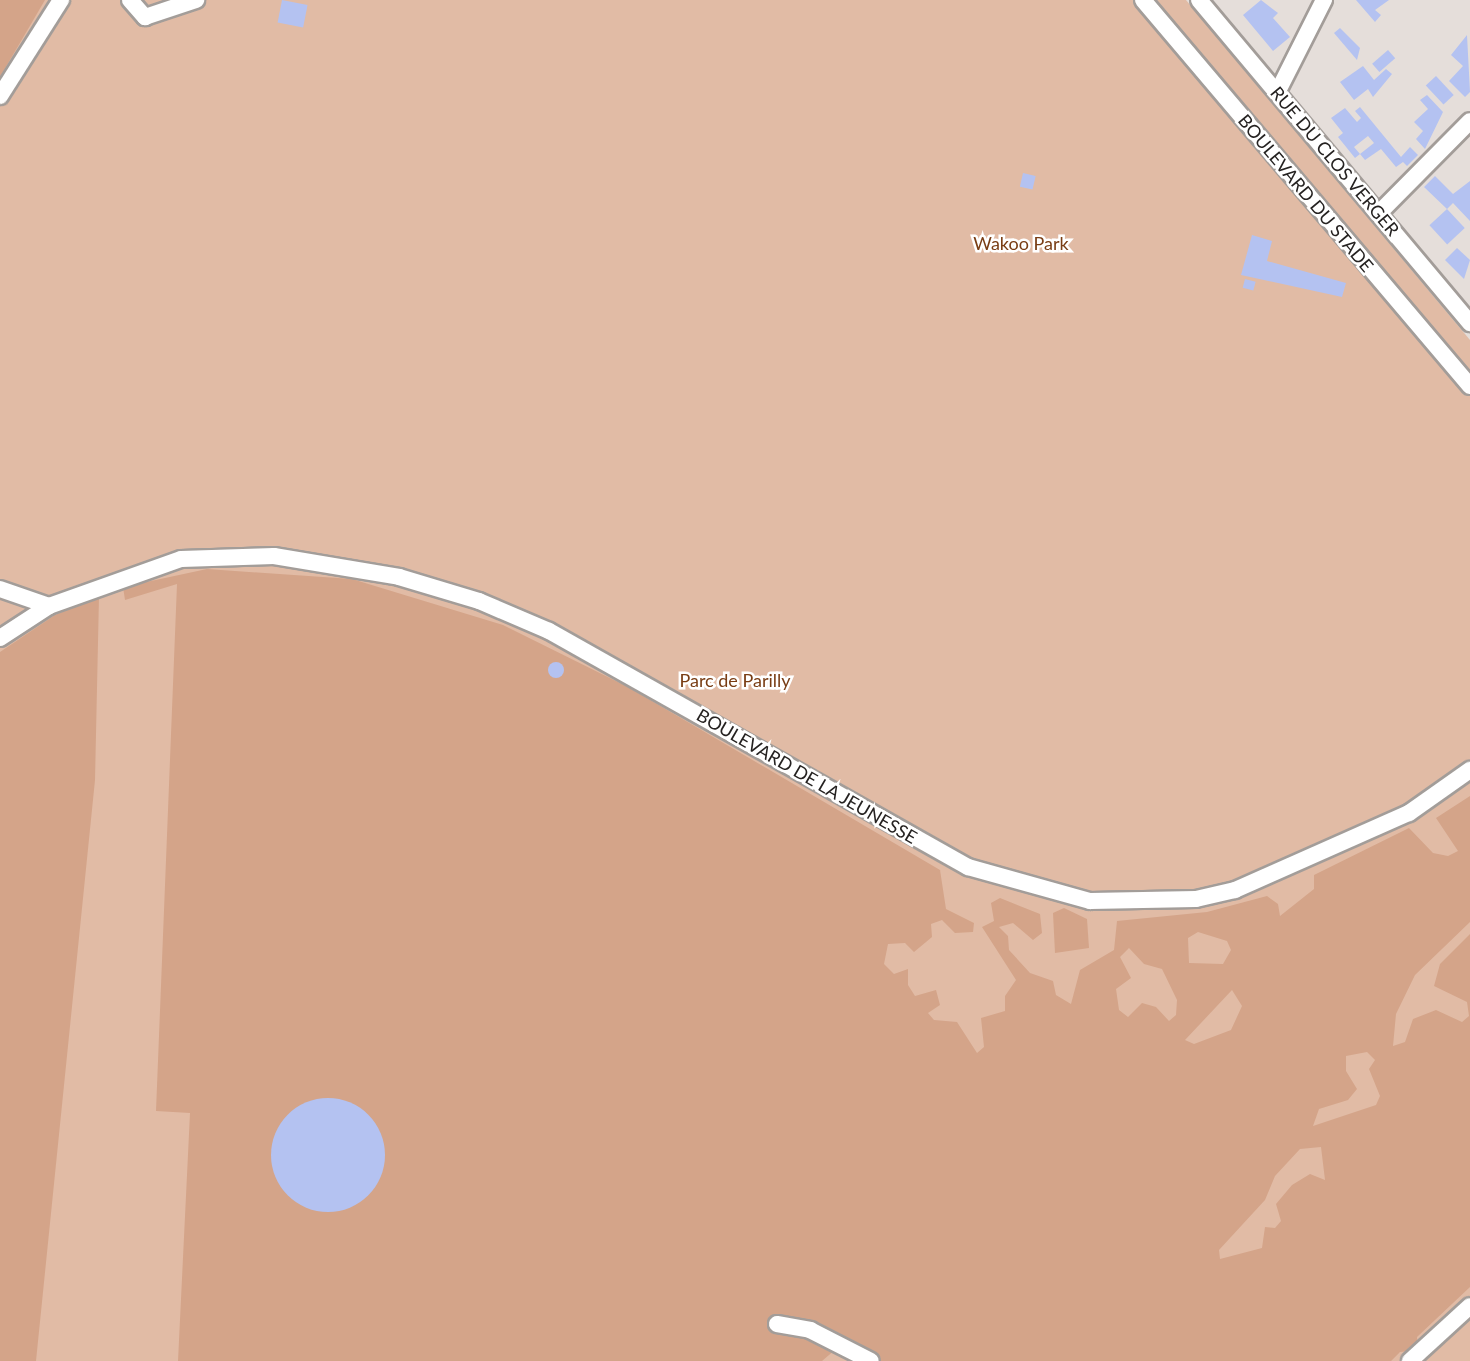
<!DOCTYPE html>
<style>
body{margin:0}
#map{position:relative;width:1470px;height:1361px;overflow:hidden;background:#e5deda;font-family:Lato,sans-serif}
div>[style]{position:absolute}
.green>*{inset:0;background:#e1bba5}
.forest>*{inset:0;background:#d4a489}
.building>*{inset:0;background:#b4c2f1;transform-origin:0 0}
.round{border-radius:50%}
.roads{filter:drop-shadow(2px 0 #a39d99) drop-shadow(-2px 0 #a39d99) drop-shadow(0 2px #a39d99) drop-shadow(0 -2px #a39d99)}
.minor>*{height:16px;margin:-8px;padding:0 8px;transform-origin:8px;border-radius:8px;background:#fff}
span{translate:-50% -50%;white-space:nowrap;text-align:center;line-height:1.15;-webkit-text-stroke:5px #fff;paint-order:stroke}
.street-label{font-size:18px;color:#252221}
.park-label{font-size:18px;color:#793d14}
</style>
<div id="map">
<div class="green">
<div style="clip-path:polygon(0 0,1186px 0,1470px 340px,1470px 1361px,0 1361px)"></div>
</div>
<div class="forest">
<div style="clip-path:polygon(0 0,45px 0,0 77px)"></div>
<div style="clip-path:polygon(evenodd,207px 569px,352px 579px,503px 625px,628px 687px,940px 870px,946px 909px,974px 923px,973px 932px,955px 933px,942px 920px,931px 924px,932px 937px,914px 952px,905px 943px,888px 944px,884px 964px,894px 974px,908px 969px,908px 985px,915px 996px,936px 990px,940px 1005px,928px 1013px,934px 1020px,957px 1022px,977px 1053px,984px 1047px,981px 1018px,1005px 1011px,1005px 996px,1016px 980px,982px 927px,994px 921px,991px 903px,1000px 898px,1040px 914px,1042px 933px,1033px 940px,1013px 923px,999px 927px,1008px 936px,1009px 950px,1030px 973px,1053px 981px,1056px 995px,1071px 1004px,1080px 970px,1114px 950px,1117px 921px,1207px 912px,1267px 896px,1278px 904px,1280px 916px,1314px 889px,1314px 875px,1409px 828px,1433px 853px,1448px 856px,1458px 851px,1436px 818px,1470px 796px,1470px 922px,1415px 975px,1396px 1014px,1393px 1046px,1405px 1042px,1413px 1019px,1436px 1010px,1462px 1022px,1469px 1016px,1467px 1002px,1434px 986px,1440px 964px,1470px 934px,1470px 1287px,1417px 1337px,1418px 1350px,1400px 1352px,1391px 1361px,880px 1361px,843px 1343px,822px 1361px,178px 1361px,190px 1113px,156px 1111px,177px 584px,125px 600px,123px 587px,207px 569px,1198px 932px,1227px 941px,1231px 950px,1223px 964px,1189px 963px,1188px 938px,1198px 932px,207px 569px,1129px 948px,1144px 964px,1162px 969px,1177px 1000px,1176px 1015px,1169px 1021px,1156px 1007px,1142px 1003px,1128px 1017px,1119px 1010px,1116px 989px,1131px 978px,1120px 957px,1129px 948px,207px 569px,1232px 990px,1242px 1006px,1231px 1030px,1194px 1044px,1185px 1040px,1232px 990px,207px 569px,1367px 1052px,1375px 1060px,1369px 1069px,1380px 1096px,1376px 1105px,1313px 1126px,1319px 1109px,1348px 1100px,1357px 1089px,1346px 1071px,1346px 1056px,1367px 1052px,207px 569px,1321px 1147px,1325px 1180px,1310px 1174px,1292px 1185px,1276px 1204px,1281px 1221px,1275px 1228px,1265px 1227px,1262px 1248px,1220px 1259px,1219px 1250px,1265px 1200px,1275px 1176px,1300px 1149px,1321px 1147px)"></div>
<div style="clip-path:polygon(99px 596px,95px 780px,36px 1361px,0 1361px,0 652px,55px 615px)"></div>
<div style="clip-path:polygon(1064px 908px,1087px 919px,1089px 948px,1055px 953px,1053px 913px)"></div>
</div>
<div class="building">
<div style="left:282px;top:0;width:26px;height:23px;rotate:11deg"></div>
<div style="clip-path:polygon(1261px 0,1278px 13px,1273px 18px,1290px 37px,1273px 51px,1243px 15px)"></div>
<div style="clip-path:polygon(1356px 0,1389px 0,1375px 10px,1381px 15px,1375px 22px)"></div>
<div style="clip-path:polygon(1340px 28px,1360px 48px,1357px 60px,1334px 33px)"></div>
<div style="clip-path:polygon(1467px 35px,1470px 92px,1465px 97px,1449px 81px,1463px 66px,1451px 55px)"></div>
<div style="left:1388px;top:50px;width:11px;height:21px;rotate:49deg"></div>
<div style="clip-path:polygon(1363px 66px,1374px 80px,1386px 69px,1392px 74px,1373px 97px,1368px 89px,1354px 100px,1340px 82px)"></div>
<div style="left:1436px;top:76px;width:26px;height:14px;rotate:47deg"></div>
<div style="clip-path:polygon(1427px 95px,1443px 112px,1425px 149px,1416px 139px,1423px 131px,1414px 122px,1428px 109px,1420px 100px)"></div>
<div style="clip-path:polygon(1360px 107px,1401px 157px,1410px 147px,1418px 155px,1407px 166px,1403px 162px,1396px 167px,1381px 149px,1365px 160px,1360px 154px,1374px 143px,1368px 136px,1354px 147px,1360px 154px,1355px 158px,1338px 137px,1343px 133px,1331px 118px,1345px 108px,1357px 122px,1361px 118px,1355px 111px)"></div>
<div style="left:1023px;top:173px;width:13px;height:14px;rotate:13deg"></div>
<div style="clip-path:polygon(1435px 176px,1453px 194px,1470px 181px,1470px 221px,1453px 203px,1447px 209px,1424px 187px)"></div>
<div style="left:1447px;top:209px;width:26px;height:24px;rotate:47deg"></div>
<div style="clip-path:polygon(1252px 235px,1272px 241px,1267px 261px,1346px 283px,1342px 297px,1241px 275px)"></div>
<div style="clip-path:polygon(1457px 248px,1470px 260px,1464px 279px,1445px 260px)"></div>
<div style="left:1245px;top:279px;width:11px;height:9px;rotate:15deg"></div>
<div class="round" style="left:548px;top:662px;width:16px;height:16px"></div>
<div class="round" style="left:271px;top:1098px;width:114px;height:114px"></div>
</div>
<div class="roads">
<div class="minor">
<div style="left:130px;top:0;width:23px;rotate:49deg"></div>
<div style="left:145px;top:17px;width:54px;rotate:-18.4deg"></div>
<div style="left:1143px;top:0;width:506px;rotate:49.73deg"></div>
<div style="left:1199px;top:0;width:422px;rotate:50deg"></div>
<div style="left:1278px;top:91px;width:102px;rotate:-63.2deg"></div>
<div style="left:0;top:96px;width:114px;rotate:-57.6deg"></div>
<div style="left:1379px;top:213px;width:129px;rotate:-45.3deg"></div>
<div style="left:0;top:589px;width:52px;rotate:19.1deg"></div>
<div style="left:0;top:638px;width:59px;rotate:-33.1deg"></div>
<div style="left:49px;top:606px;width:140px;rotate:-19.6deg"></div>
<div style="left:181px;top:559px;width:93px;rotate:-1.8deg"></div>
<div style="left:274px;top:556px;width:127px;rotate:9.5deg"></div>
<div style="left:399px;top:577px;width:84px;rotate:16.7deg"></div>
<div style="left:479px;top:601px;width:76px;rotate:23.2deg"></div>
<div style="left:549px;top:631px;width:481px;rotate:29.4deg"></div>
<div style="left:968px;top:867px;width:127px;rotate:15.6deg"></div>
<div style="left:1090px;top:901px;width:106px;rotate:-1.1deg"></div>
<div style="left:1196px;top:899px;width:40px;rotate:-13deg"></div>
<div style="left:1235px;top:890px;width:190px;rotate:-23.9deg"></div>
<div style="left:1409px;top:813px;width:75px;rotate:-35.2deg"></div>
<div style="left:777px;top:1324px;width:34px;rotate:10deg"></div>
<div style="left:810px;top:1330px;width:68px;rotate:26.9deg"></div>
<div style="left:1410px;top:1361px;width:81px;rotate:-42.5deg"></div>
</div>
</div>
<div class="street-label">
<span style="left:1335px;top:161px;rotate:50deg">RUE DU CLOS VERGER</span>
<span style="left:1306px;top:193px;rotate:50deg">BOULEVARD DU STADE</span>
<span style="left:807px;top:776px;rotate:30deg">BOULEVARD DE LA JEUNESSE</span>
</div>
<div class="park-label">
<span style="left:1021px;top:243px">Wakoo Park</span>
<span style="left:735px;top:680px">Parc de Parilly</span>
</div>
</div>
